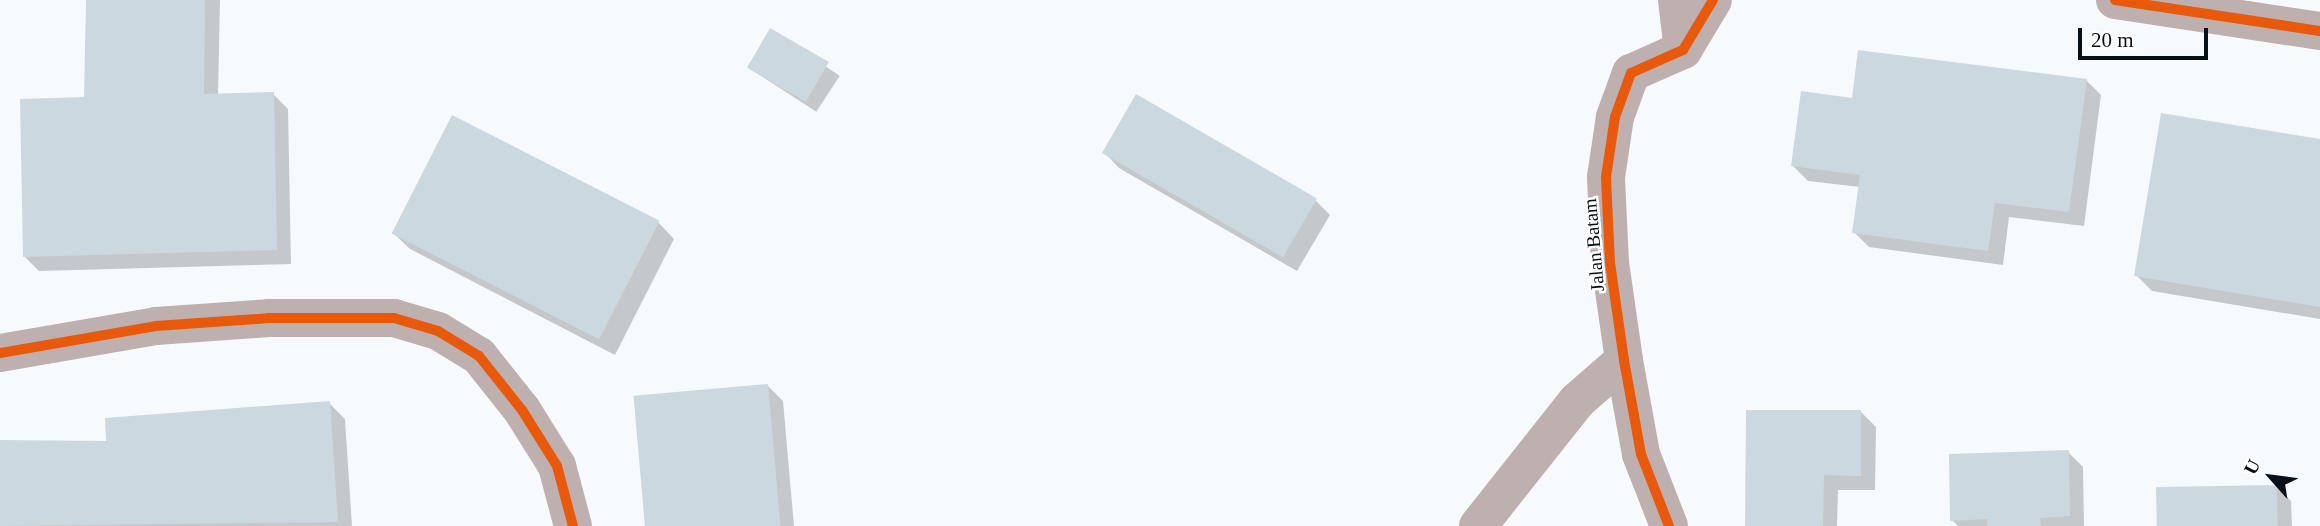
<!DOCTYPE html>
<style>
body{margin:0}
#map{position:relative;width:2320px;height:526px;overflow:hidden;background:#f7fafd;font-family:"Times New Roman",serif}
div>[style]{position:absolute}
.shadow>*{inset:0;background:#0003;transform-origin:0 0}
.building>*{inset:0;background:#ccd8df;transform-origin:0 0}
.minor>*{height:38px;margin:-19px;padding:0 19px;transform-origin:19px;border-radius:19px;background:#bfb0b0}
.cycleway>*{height:10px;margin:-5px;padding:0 5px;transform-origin:5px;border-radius:5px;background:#e8590c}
span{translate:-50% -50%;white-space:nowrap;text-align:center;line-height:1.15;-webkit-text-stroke:5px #fff;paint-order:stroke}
.street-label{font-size:19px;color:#061016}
.north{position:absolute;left:2236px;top:442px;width:70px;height:70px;-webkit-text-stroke:5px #fff;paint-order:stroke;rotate:298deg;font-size:19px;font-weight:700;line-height:28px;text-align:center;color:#061016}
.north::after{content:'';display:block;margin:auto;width:24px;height:32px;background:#061016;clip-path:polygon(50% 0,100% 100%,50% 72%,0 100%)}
.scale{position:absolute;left:2078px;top:28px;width:130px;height:32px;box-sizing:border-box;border:4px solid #061016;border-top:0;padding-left:9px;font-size:21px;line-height:24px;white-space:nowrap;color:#061016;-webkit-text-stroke:5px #fff;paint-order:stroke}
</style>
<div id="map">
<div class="shadow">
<div style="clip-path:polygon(88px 0,220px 0,218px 95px,273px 94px,288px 109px,291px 264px,39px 271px,24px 256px,86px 99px)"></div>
<div style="left:771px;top:31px;width:82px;height:43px;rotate:33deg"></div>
<div style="clip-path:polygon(2086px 80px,2101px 95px,2084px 226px,2009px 217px,2003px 265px,1869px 247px,1854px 232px,1860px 187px,1808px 181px,1793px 166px,1853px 100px)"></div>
<div style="clip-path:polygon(2320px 141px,2320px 319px,2152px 291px,2136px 275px)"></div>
<div style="clip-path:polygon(1105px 153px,1316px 201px,1330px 215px,1297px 271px,1119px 168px)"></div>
<div style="clip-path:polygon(658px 222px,674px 239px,615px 355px,410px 249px,393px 233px)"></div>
<div style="clip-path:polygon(768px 386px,783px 401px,794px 526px,647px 526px)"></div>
<div style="clip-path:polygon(329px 403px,345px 419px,352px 526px,0 526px,0 442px,108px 442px)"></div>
<div style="clip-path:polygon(1861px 412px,1876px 427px,1875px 490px,1838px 490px,1837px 526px,1747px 526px)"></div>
<div style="clip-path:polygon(2068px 452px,2083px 467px,2084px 526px,1958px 526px,1952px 520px)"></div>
<div style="clip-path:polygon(2276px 486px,2291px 501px,2292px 526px,2159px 526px)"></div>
</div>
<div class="building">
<div style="clip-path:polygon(86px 0,205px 0,204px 94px,274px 92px,277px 250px,23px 257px,20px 99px,84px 97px)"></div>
<div style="left:770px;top:28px;width:68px;height:46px;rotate:30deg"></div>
<div style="clip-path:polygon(1858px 50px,2087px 79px,2069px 212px,1995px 203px,1988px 251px,1852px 233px,1860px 175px,1791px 166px,1801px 91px,1852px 98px)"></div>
<div style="left:1136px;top:94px;width:209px;height:68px;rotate:30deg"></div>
<div style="clip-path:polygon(2161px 113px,2320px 139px,2320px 307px,2134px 276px)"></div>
<div style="left:452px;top:115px;width:233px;height:133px;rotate:27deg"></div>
<div style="left:768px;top:384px;width:143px;height:135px;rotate:85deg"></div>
<div style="clip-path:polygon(330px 401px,338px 522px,0 526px,0 440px,106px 441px,105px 418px)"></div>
<div style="clip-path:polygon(1746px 410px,1861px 410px,1861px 476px,1824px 475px,1823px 526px,1745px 526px)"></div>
<div style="clip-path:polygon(2069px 450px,2070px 516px,2040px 518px,2041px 526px,1987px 526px,1987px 519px,1950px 521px,1949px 454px)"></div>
<div style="left:2277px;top:485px;width:41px;height:121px;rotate:89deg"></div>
</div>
<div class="minor">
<div style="left:1677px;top:0;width:50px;rotate:83.2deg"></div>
<div style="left:2115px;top:0;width:207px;rotate:8.6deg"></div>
<div style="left:0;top:353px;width:158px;rotate:-9.8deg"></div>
<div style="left:156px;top:326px;width:113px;rotate:-4deg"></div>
<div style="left:269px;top:318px;width:125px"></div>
<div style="left:394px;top:318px;width:46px;rotate:16.5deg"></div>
<div style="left:438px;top:331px;width:48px;rotate:31.4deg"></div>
<div style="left:479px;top:356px;width:69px;rotate:51.5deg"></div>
<div style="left:522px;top:410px;width:66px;rotate:58deg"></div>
<div style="left:557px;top:466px;width:62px;rotate:75.1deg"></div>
<div style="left:1478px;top:526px;width:159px;rotate:-51.6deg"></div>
<div style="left:1577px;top:401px;width:62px;rotate:-41.1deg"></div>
<div style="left:1669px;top:526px;width:77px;rotate:-111.3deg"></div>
<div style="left:1641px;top:454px;width:96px;rotate:-100.3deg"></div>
<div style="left:1624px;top:360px;width:98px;rotate:-98.2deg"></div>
<div style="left:1610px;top:263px;width:86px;rotate:-92.7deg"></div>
<div style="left:1606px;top:177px;width:61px;rotate:-81.5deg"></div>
<div style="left:1615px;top:117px;width:47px;rotate:-70deg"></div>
<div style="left:1631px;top:73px;width:57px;rotate:-23.9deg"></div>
<div style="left:1683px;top:50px;width:58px;rotate:-59deg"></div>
</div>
<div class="cycleway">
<div style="left:2115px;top:0;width:207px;rotate:8.6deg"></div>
<div style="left:0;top:353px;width:158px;rotate:-9.8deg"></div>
<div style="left:156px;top:326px;width:113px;rotate:-4deg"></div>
<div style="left:269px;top:318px;width:125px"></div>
<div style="left:394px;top:318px;width:46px;rotate:16.5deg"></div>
<div style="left:438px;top:331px;width:48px;rotate:31.4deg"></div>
<div style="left:479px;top:356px;width:69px;rotate:51.5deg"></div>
<div style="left:522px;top:410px;width:66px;rotate:58deg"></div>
<div style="left:557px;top:466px;width:62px;rotate:75.1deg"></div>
<div style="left:1669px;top:526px;width:77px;rotate:-111.3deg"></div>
<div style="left:1641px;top:454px;width:96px;rotate:-100.3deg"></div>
<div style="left:1624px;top:360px;width:98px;rotate:-98.2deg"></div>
<div style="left:1610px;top:263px;width:86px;rotate:-92.7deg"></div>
<div style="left:1606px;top:177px;width:61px;rotate:-81.5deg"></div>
<div style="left:1615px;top:117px;width:47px;rotate:-70deg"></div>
<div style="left:1631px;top:73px;width:57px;rotate:-23.9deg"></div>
<div style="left:1683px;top:50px;width:58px;rotate:-59deg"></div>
</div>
<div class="street-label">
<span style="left:1594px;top:245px;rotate:-95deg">Jalan Batam</span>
</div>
<div class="north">U</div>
<div class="scale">20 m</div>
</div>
